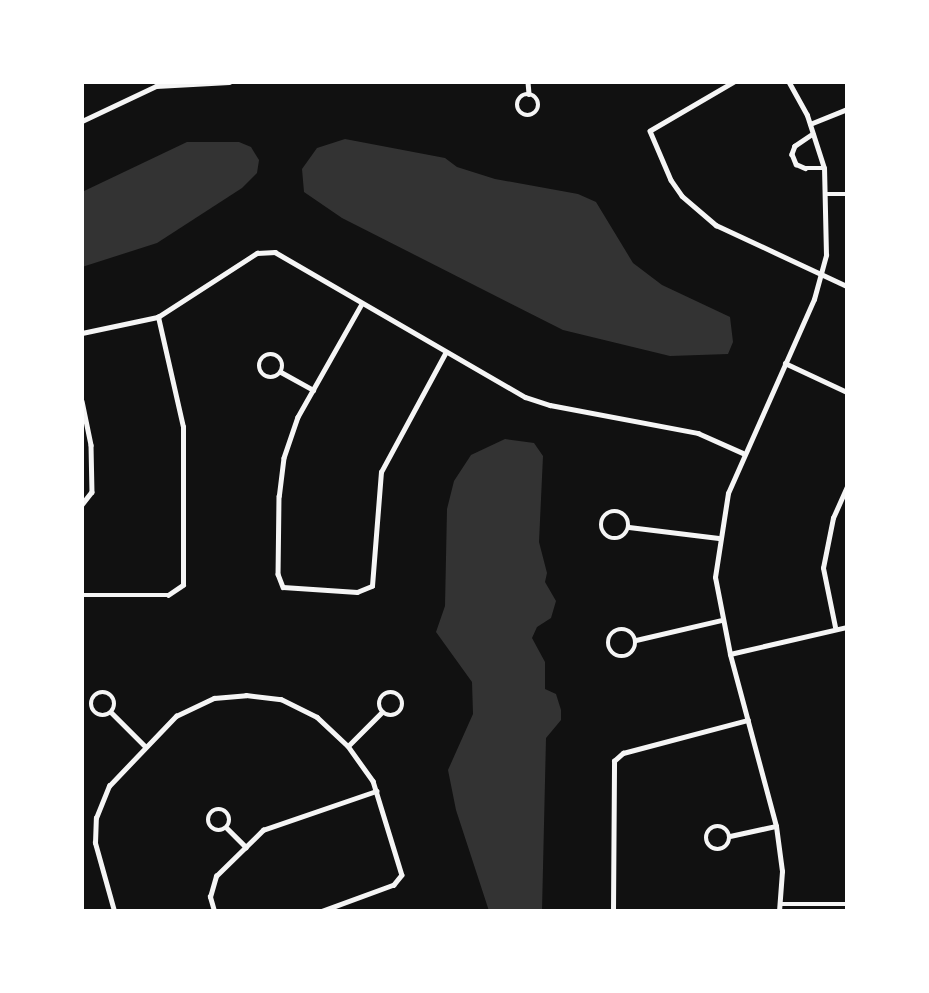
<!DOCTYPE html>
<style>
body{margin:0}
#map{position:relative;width:929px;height:993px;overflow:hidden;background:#111;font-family:"PT Sans Narrow",sans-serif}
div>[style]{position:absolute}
.water>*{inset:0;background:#333}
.minor>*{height:4.5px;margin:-2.25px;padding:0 2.25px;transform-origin:2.25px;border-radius:2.25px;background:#f5f5f5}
.minor>.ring{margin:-2.25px;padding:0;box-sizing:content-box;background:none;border:4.5px solid #f5f5f5;border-radius:50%}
.tertiary>*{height:5px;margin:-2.5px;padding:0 2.5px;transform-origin:2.5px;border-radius:2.5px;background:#f5f5f5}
span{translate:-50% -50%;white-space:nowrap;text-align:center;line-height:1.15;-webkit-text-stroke:7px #fff;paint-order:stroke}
.frame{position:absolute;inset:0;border:84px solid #fff;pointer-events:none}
</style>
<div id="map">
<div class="water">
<div style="clip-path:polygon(345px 139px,445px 158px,457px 167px,495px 179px,578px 194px,596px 202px,633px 263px,662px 285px,730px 317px,733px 342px,728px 354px,670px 356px,563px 330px,342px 218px,304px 192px,302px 169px,317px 148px)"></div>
<div style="clip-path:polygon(187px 142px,239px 142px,251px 147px,259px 160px,257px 173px,242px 188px,157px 243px,82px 267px,82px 192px)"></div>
<div style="clip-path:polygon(505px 439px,534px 443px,543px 456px,539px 542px,547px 573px,545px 582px,556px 601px,551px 618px,537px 627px,532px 638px,545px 662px,545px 689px,556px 694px,561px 710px,561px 720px,546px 738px,542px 911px,489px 911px,456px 810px,448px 770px,473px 714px,472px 682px,436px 632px,445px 606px,447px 509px,454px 481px,471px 455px)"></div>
</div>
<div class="minor">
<div style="left:528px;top:82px;width:12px;rotate:85deg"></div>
<div style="left:734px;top:82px;width:97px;rotate:149.7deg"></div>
<div style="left:650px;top:131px;width:53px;rotate:66.8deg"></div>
<div style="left:671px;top:180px;width:19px;rotate:55deg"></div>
<div style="left:682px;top:196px;width:45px;rotate:40.5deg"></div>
<div style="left:716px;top:225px;width:145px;rotate:25deg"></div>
<div class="ring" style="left:517px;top:94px;width:17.5px;height:17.5px"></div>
<div style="left:82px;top:121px;width:82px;rotate:-25.3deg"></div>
<div style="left:156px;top:86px;width:73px;rotate:-3.1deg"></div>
<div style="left:810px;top:124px;width:40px;rotate:-22deg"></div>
<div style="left:813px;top:134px;width:22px;rotate:146deg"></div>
<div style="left:795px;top:146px;width:9px;rotate:111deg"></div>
<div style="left:792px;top:154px;width:11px;rotate:68deg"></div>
<div style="left:796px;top:164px;width:10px;rotate:24deg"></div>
<div style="left:805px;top:168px;width:19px"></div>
<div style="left:827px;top:194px;width:20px"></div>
<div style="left:362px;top:304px;width:130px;rotate:119.5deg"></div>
<div style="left:298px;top:417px;width:43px;rotate:108.9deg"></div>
<div style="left:284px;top:458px;width:38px;rotate:97deg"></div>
<div style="left:279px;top:496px;width:78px;rotate:90.7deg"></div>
<div style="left:278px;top:574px;width:14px;rotate:69deg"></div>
<div style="left:283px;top:587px;width:74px;rotate:3.9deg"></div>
<div style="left:357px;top:592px;width:16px;rotate:-22deg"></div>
<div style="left:372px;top:586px;width:114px;rotate:-85.5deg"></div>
<div style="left:381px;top:472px;width:136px;rotate:-61.6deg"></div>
<div style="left:82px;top:333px;width:78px;rotate:-11.9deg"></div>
<div style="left:158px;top:317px;width:118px;rotate:-32.9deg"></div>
<div style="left:257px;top:253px;width:18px;rotate:-3deg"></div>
<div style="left:275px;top:252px;width:289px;rotate:30.1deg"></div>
<div style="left:525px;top:397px;width:26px;rotate:18deg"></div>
<div style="left:550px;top:405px;width:151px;rotate:10.7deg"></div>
<div style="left:698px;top:433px;width:49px;rotate:24deg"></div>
<div class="ring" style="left:259px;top:354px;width:19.5px;height:19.5px"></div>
<div style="left:785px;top:363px;width:68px;rotate:25.1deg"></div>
<div style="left:281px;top:372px;width:37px;rotate:29deg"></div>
<div style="left:82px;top:401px;width:45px;rotate:78.4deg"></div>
<div style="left:91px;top:445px;width:47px;rotate:88.8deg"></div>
<div style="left:92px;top:492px;width:16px;rotate:128deg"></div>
<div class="ring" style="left:601px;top:511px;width:23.5px;height:23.5px"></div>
<div style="left:629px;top:527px;width:90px;rotate:7deg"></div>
<div style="left:82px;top:595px;width:86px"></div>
<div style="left:168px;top:595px;width:18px;rotate:-34deg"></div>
<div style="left:183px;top:585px;width:158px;rotate:-90deg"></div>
<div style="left:183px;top:427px;width:113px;rotate:-102.8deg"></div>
<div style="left:835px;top:627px;width:60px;rotate:-101.5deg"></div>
<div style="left:823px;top:568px;width:51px;rotate:-78.7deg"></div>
<div style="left:833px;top:518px;width:34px;rotate:-66deg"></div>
<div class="ring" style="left:608px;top:629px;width:23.5px;height:23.5px"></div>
<div style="left:636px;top:640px;width:88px;rotate:-13.1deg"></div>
<div style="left:730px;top:654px;width:120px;rotate:-13deg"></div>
<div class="ring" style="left:91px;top:692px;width:19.5px;height:19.5px"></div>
<div class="ring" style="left:379px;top:692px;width:19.5px;height:19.5px"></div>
<div style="left:111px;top:712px;width:48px;rotate:45deg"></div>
<div style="left:348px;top:746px;width:48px;rotate:-45deg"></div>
<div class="ring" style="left:208px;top:809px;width:17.5px;height:17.5px"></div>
<div class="ring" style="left:706px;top:826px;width:19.5px;height:19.5px"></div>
<div style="left:227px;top:828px;width:27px;rotate:45deg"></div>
<div style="left:730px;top:836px;width:47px;rotate:-12.3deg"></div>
<div style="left:780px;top:904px;width:67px"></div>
<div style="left:114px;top:911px;width:71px;rotate:-105.6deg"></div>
<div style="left:95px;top:843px;width:25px;rotate:-88deg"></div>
<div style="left:96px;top:818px;width:35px;rotate:-68deg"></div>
<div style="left:109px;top:786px;width:97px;rotate:-46.3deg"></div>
<div style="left:176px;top:716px;width:42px;rotate:-25.3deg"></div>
<div style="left:214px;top:698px;width:32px;rotate:-5deg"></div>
<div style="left:246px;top:695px;width:35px;rotate:7deg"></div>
<div style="left:281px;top:699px;width:40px;rotate:26.6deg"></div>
<div style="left:317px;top:717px;width:42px;rotate:43.1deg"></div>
<div style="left:348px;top:746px;width:43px;rotate:54.5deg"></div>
<div style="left:373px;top:781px;width:98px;rotate:72.9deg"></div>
<div style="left:402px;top:875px;width:13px;rotate:129deg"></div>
<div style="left:394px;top:885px;width:76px;rotate:159.9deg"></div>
<div style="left:214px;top:911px;width:15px;rotate:-106deg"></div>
<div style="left:210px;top:897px;width:22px;rotate:-74deg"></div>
<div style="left:216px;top:876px;width:66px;rotate:-44.4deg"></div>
<div style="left:263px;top:830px;width:120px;rotate:-19deg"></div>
<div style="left:613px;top:911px;width:150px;rotate:-89.6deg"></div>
<div style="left:614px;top:761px;width:12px;rotate:-42deg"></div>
<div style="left:623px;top:753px;width:129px;rotate:-14.8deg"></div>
</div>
<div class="tertiary">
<div style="left:779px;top:911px;width:40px;rotate:-85.7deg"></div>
<div style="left:782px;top:871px;width:45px;rotate:-97.6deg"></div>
<div style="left:776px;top:826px;width:178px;rotate:-105deg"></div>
<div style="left:730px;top:654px;width:78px;rotate:-101deg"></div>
<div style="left:715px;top:577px;width:85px;rotate:-81.2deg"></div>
<div style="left:728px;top:493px;width:212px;rotate:-66.1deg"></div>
<div style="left:814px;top:299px;width:46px;rotate:-74.7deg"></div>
<div style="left:826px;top:255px;width:87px;rotate:-91.3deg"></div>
<div style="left:824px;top:168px;width:56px;rotate:-107.8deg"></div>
<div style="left:807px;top:115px;width:38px;rotate:-119deg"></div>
</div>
<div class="frame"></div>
</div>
